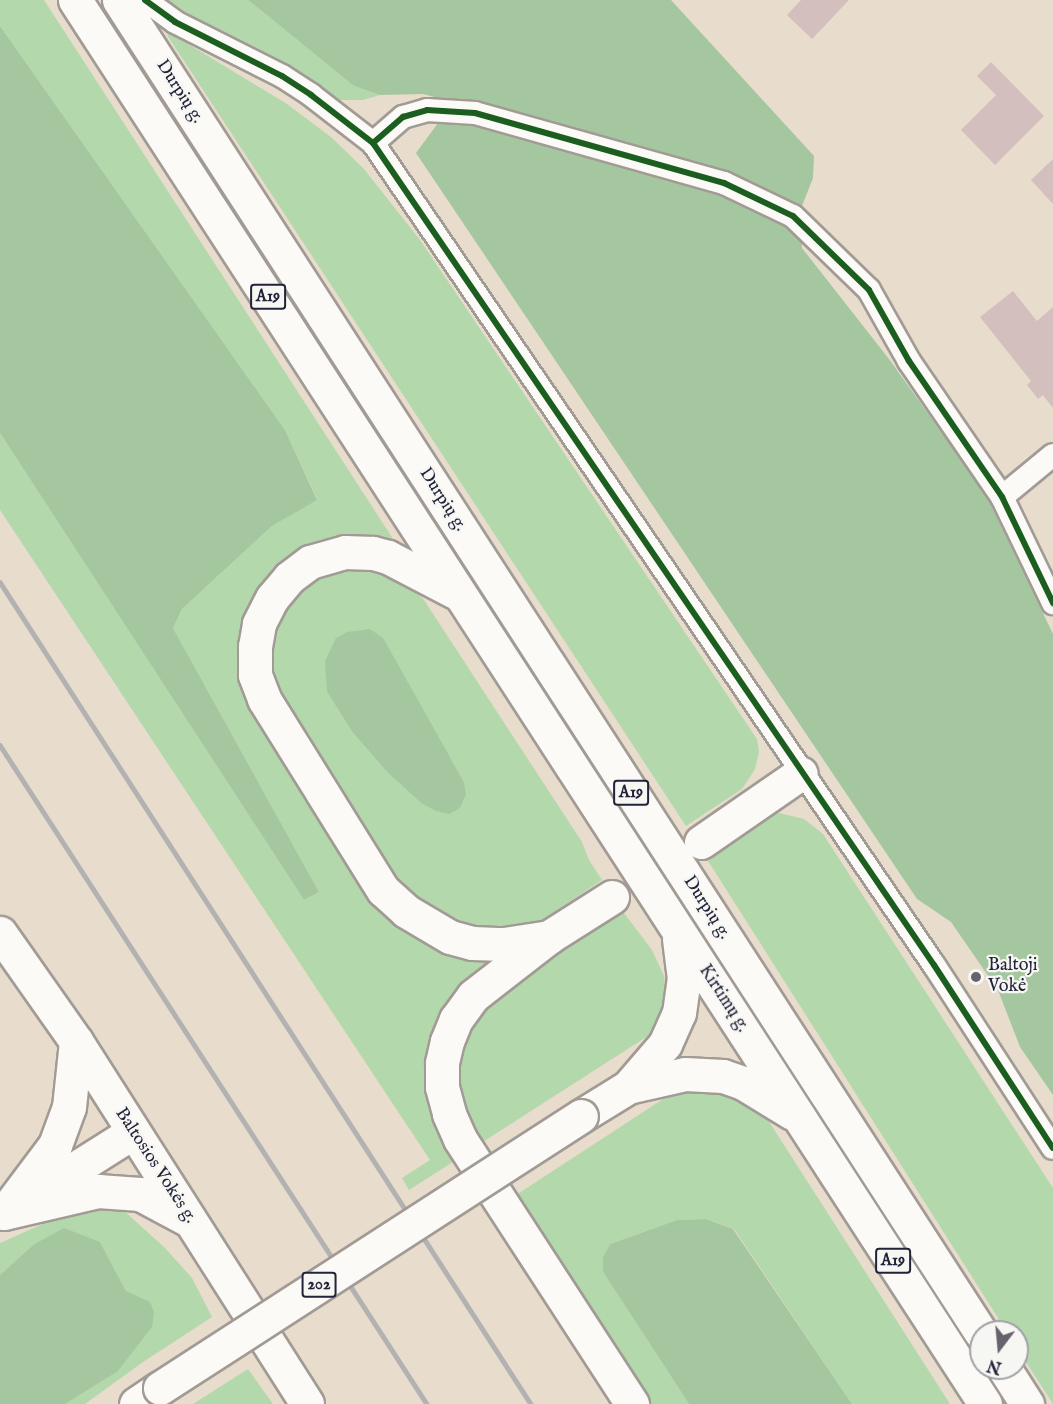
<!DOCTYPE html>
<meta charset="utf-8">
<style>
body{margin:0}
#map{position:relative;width:1053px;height:1404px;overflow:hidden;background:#e8dccc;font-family:"IM FELL English",serif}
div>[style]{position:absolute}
.green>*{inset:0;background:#b3d8ac}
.forest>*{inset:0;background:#a5c79f}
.building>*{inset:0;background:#d3bfbd}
.roads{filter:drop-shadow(2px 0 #a29b95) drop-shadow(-2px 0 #a29b95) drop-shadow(0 2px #a29b95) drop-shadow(0 -2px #a29b95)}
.street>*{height:22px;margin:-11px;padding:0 11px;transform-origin:11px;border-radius:11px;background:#fcfaf7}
.primary>*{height:33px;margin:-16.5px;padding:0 16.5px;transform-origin:16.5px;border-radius:16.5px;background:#fcfaf7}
.highway>*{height:33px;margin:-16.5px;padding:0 16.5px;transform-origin:16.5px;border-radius:16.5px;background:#fcfaf7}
.rail>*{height:4.5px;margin:-2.25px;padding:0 2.25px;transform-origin:2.25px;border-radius:2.25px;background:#b3b2b2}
.bridges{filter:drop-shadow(2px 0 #a29b95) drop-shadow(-2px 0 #a29b95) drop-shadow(0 2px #a29b95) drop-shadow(0 -2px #a29b95)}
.primary-bridge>*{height:33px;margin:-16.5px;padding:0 16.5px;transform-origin:16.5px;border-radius:16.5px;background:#fcfaf7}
.cycleway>*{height:6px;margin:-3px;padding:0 3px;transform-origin:3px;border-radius:3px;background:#1b5e20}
.dots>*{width:16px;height:16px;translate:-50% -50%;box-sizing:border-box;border:3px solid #f6f6f2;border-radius:50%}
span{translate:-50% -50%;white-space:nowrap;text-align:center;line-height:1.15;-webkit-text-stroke:4.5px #f6f6f2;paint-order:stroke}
.shield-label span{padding:2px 4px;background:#f6f6f2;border:2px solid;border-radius:4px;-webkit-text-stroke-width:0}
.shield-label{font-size:16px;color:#22223b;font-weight:700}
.street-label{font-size:18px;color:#22223b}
.poi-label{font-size:18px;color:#22223b}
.left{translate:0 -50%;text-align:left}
.north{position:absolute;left:969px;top:1320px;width:60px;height:60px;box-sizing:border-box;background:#f6f6f2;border:2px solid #a1a1a9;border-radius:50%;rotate:196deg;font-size:16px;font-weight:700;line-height:24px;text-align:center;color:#22223b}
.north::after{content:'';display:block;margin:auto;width:21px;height:27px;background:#67636e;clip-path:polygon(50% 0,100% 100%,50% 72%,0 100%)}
</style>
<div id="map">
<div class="green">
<div style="clip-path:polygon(0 0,44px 0,397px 545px,358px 542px,245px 625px,382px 907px,409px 933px,433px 946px,483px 957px,486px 964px,465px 983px,445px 1007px,456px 1160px,409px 1190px,402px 1178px,430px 1160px,0 510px,0 433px,304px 900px,319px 892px,173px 628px,182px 609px,272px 526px,317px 499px,285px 430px,0 26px)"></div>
<div style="clip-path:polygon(167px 0,248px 0,354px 86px,380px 95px,363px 100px,339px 100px,220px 34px)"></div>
<div style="clip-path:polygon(170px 33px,287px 104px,331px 137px,364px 169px,420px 240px,757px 739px,759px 752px,755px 769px,742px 789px,686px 826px,167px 35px)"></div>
<div style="clip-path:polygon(evenodd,358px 562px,404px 580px,424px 600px,582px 842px,589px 860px,602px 880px,539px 922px,481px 935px,401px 892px,279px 705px,264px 661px,275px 613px,312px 573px,358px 562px,382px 638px,464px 782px,466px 794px,421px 803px,388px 773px,353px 733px,327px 692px,382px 638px)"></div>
<div style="clip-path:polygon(779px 813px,804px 819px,823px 834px,1053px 1188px,1053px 1404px,1017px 1348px,1017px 1332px,1007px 1332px,703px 853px,765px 817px)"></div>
<div style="clip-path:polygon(621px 909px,652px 950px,664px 976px,667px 994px,662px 1014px,651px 1034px,478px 1145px,453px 1090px,459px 1040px,489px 1000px)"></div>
<div style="clip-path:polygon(683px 1086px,716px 1086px,754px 1106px,768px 1120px,950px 1404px,852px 1404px,734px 1229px,706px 1219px,677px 1220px,610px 1244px,603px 1257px,603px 1272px,689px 1404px,646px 1404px,513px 1197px)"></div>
<div style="clip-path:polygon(102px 1204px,122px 1209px,165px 1248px,192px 1278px,212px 1317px,143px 1362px,85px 1404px,65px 1404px,117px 1372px,126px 1291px,100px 1242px,33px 1245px,0 1275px,0 1243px,74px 1210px)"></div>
<div style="clip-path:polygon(248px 1369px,273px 1404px,193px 1404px)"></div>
</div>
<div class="forest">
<div style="clip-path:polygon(248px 0,671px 0,814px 156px,813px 178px,802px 206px,802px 248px,889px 359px,985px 493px,1053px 634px,1053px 1095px,1020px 1047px,998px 990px,951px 922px,917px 899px,416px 153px,438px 123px,442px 99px,423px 94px,380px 95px,354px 86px)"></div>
<div style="clip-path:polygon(0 26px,285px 430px,317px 500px,272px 526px,182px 609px,173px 628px,319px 892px,304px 900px,0 433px)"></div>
<div style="clip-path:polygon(370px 629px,383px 638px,464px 782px,466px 794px,460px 808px,449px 814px,436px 811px,421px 803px,388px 773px,353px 733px,327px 692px,325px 661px,336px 638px,347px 632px)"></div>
<div style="clip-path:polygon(706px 1219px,733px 1229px,852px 1404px,689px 1404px,603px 1272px,603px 1257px,610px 1244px,677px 1220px)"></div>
<div style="clip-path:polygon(64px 1228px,100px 1242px,126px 1291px,150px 1302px,154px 1312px,152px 1327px,117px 1372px,65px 1404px,0 1404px,0 1275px,33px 1245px)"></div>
</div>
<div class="building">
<div style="clip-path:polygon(801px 0,849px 0,812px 39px,787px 15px)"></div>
<div style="clip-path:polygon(991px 62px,1044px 116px,995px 165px,961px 130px,996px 95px,977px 76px)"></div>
<div style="clip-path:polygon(1053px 159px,1053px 204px,1031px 180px)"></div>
<div style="clip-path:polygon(1013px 291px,1037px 321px,1053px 307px,1053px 408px,1043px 395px,1038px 399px,1027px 385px,1031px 381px,980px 317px)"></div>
</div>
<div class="roads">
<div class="street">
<div style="left:145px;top:0;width:37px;rotate:36deg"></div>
<div style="left:175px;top:22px;width:120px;rotate:26.8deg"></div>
<div style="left:282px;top:76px;width:35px;rotate:33deg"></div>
<div style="left:311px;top:95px;width:78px;rotate:37.7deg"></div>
<div style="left:373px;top:143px;width:995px;rotate:55.69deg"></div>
<div style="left:934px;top:965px;width:218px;rotate:57deg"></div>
<div style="left:373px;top:143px;width:40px;rotate:-41deg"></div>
<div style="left:403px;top:117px;width:25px;rotate:-16deg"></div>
<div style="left:427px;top:110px;width:48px;rotate:3.6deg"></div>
<div style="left:475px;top:113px;width:259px;rotate:15.7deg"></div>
<div style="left:724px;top:183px;width:76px;rotate:25.6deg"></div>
<div style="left:793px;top:216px;width:106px;rotate:44.2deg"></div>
<div style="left:869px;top:290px;width:81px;rotate:60.6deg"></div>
<div style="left:909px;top:361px;width:165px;rotate:55.6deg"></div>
<div style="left:1002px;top:497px;width:118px;rotate:64.3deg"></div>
<div style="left:1002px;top:497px;width:66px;rotate:-39.5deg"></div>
</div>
<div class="primary">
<div style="left:0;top:933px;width:132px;rotate:54.9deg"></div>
<div style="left:76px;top:1041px;width:430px;rotate:57.5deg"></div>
<div style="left:581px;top:1116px;width:55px;rotate:-31.7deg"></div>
<div style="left:27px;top:1199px;width:125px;rotate:-32.3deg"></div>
<div style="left:4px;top:1213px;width:97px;rotate:-13.2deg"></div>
<div style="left:98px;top:1191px;width:42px;rotate:4.1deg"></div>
<div style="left:140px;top:1194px;width:55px;rotate:28deg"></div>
<div style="left:4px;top:1213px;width:85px;rotate:-53.1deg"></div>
<div style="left:55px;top:1145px;width:40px;rotate:-69.8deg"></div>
<div style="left:69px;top:1107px;width:66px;rotate:-83.9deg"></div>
<div style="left:136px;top:1404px;width:29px;rotate:-34deg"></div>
</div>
<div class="highway">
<div style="left:75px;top:0;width:1673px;rotate:57.05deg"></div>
<div style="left:119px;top:0;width:1587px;rotate:57.11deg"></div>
<div style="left:459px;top:594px;width:80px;rotate:-152.5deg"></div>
<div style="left:388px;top:557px;width:16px;rotate:-165deg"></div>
<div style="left:373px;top:553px;width:28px;rotate:-178deg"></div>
<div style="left:345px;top:552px;width:36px;rotate:164deg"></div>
<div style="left:310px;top:562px;width:26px;rotate:143deg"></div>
<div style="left:289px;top:578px;width:26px;rotate:130deg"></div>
<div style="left:272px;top:598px;width:29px;rotate:117deg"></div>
<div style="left:259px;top:624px;width:22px;rotate:100deg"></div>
<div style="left:255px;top:646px;width:29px;rotate:90deg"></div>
<div style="left:255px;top:675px;width:26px;rotate:69deg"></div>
<div style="left:264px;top:699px;width:225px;rotate:58.1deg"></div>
<div style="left:383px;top:890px;width:31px;rotate:42deg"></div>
<div style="left:406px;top:911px;width:51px;rotate:30.6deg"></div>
<div style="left:450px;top:937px;width:23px;rotate:15deg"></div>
<div style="left:472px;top:943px;width:32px;rotate:2deg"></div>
<div style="left:504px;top:944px;width:46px;rotate:-8.8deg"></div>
<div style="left:701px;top:842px;width:121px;rotate:-34.6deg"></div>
<div style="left:612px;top:897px;width:75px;rotate:147.6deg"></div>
<div style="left:549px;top:937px;width:96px;rotate:142.2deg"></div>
<div style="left:473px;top:996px;width:29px;rotate:126deg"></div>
<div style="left:456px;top:1019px;width:24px;rotate:112deg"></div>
<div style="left:447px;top:1041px;width:23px;rotate:103deg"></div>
<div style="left:442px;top:1063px;width:24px;rotate:90deg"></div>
<div style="left:442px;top:1087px;width:28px;rotate:75deg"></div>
<div style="left:449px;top:1114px;width:27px;rotate:66deg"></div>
<div style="left:460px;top:1139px;width:316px;rotate:57deg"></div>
<div style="left:628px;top:1087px;width:58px;rotate:-12.8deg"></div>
<div style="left:685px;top:1074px;width:38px;rotate:3deg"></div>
<div style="left:723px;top:1076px;width:21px;rotate:19deg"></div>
<div style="left:743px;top:1083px;width:57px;rotate:31.5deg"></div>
<div style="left:628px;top:1087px;width:57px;rotate:-49.3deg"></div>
<div style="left:665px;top:1044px;width:34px;rotate:-66deg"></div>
<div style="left:679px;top:1013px;width:34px;rotate:-82deg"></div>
<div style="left:684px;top:979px;width:40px;rotate:-97.1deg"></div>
<div style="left:1004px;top:1368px;width:43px;rotate:57.4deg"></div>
</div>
</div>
<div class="rail">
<div style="left:0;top:582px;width:979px;rotate:57.14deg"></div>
<div style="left:0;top:745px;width:785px;rotate:57.06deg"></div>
</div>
<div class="bridges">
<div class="primary-bridge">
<div style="left:160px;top:1388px;width:501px;rotate:-32.87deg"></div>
</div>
</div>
<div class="cycleway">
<div style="left:145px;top:0;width:37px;rotate:36deg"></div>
<div style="left:175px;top:22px;width:120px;rotate:26.8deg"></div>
<div style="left:282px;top:76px;width:35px;rotate:33deg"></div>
<div style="left:311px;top:95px;width:78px;rotate:37.7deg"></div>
<div style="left:373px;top:143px;width:995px;rotate:55.69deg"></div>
<div style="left:934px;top:965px;width:218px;rotate:57deg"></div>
<div style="left:373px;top:143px;width:40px;rotate:-41deg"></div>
<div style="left:403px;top:117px;width:25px;rotate:-16deg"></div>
<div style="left:427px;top:110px;width:48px;rotate:3.6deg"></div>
<div style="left:475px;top:113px;width:259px;rotate:15.7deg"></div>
<div style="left:724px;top:183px;width:76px;rotate:25.6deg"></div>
<div style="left:793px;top:216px;width:106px;rotate:44.2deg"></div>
<div style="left:869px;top:290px;width:81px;rotate:60.6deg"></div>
<div style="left:909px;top:361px;width:165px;rotate:55.6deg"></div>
<div style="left:1002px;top:497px;width:118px;rotate:64.3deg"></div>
</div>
<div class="dots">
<div style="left:976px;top:977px;background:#67636e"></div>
</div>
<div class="shield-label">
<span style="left:268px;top:297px">A19</span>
<span style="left:631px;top:793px">A19</span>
<span style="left:893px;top:1261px">A19</span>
<span style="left:319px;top:1285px">202</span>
</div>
<div class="street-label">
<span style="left:179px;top:92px;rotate:57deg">Durpių g.</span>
<span style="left:442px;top:500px;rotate:57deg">Durpių g.</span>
<span style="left:706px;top:908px;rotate:57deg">Durpių g.</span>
<span style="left:723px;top:999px;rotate:57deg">Kirtimų g.</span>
<span style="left:155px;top:1166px;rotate:57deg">Baltosios Vokės g.</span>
</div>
<div class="poi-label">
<span class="left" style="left:988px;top:977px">Baltoji<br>Vokė</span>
</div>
<div class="north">N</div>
</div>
